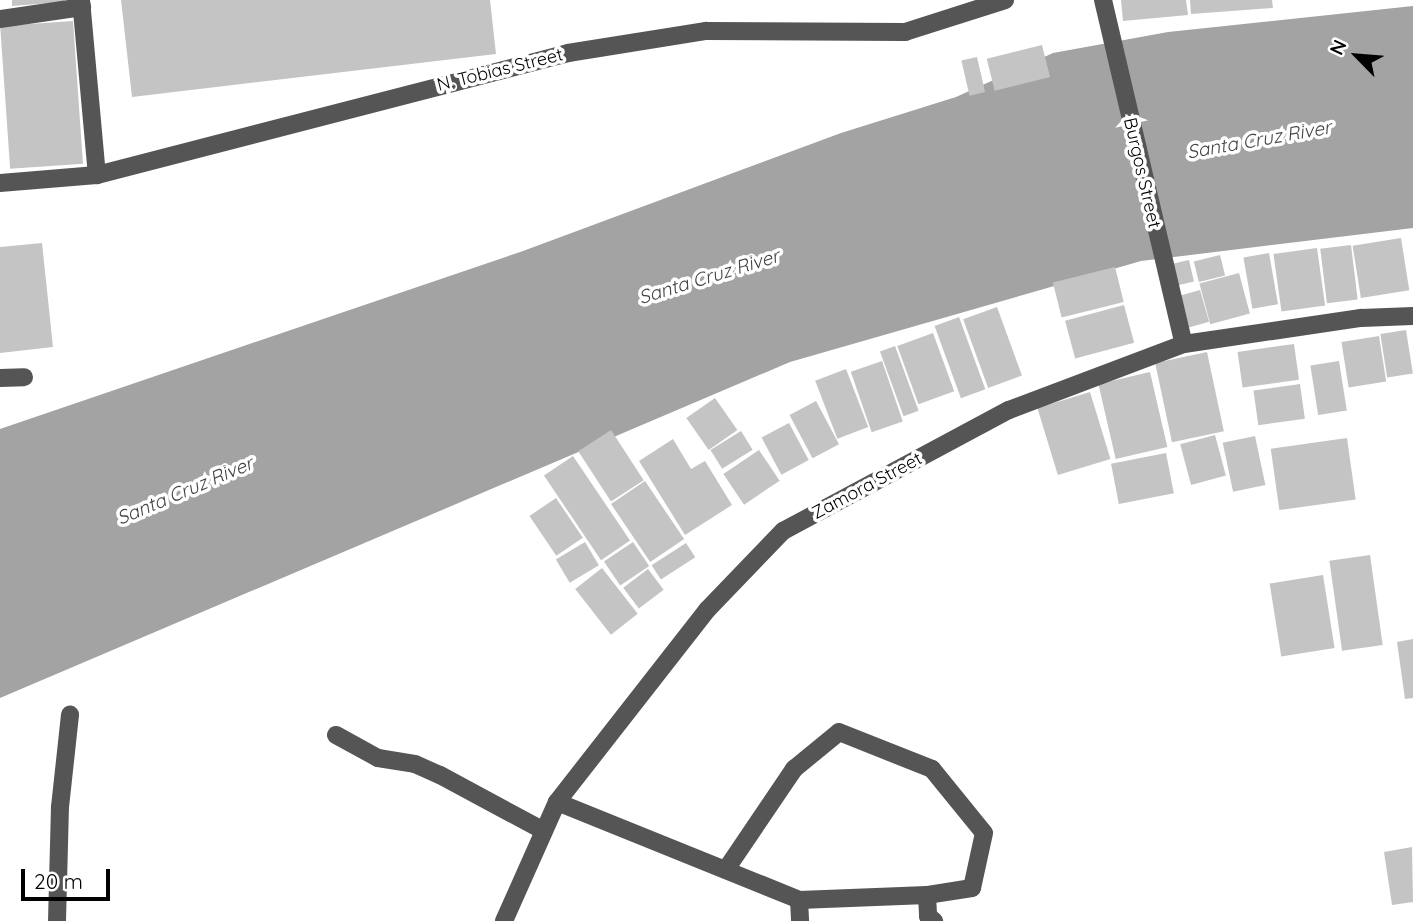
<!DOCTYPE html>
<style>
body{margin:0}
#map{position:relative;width:1413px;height:921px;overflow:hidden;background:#fff;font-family:Quicksand,sans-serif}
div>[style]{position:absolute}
.water>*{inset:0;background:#a3a3a3}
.building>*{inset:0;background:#c4c4c4;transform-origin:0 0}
.minor>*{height:18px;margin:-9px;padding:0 9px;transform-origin:9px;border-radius:9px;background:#555}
span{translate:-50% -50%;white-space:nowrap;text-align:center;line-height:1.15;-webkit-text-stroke:7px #fff;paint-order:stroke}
.street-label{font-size:18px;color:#000}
.water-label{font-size:19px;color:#444;font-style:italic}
.north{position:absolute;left:1322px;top:21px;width:70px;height:70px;-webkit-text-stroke:5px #fff;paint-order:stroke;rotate:295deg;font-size:19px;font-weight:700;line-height:28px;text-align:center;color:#000}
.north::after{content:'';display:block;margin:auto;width:24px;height:32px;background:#000;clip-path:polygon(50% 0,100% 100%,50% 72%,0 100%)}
.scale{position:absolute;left:21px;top:869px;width:89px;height:32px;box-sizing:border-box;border:4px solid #000;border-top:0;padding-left:9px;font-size:21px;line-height:24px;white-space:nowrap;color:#000;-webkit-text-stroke:5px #fff;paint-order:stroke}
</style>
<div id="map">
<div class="water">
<div style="clip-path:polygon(1413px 6px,1413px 228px,1141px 261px,790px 362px,0 698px,0 429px,523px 251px,841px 133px,956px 97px,1053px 53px,1168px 32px)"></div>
</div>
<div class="building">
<div style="clip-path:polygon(12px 0,64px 0,64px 2px,12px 6px)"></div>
<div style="clip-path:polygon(121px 0,490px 0,496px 54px,132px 97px)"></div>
<div style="clip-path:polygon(1121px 0,1186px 0,1188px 15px,1123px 21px)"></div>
<div style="clip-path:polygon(1190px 0,1272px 0,1273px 8px,1191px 14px)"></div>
<div style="left:73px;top:21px;width:143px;height:73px;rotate:86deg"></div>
<div style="left:1042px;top:45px;width:33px;height:57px;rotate:76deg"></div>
<div style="left:977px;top:57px;width:36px;height:16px;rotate:77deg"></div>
<div style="left:1401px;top:238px;width:53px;height:49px;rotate:81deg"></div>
<div style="clip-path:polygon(42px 243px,53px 347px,0 353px,0 247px)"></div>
<div style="left:1351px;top:245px;width:55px;height:31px;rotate:83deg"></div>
<div style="left:1317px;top:248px;width:58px;height:44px;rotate:82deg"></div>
<div style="left:1269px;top:253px;width:52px;height:26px;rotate:80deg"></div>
<div style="left:1220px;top:255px;width:21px;height:27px;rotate:76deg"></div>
<div style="left:1189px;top:260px;width:22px;height:22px;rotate:77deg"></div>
<div style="left:1115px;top:267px;width:36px;height:64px;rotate:76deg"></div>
<div style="left:1239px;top:273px;width:42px;height:41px;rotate:75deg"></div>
<div style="left:1200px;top:290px;width:33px;height:24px;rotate:74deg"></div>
<div style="left:1124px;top:305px;width:39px;height:61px;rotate:75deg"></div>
<div style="left:997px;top:307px;width:73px;height:36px;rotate:70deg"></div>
<div style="left:959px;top:317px;width:77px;height:26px;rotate:70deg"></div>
<div style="left:1406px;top:330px;width:44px;height:26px;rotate:81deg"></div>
<div style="left:933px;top:333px;width:62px;height:38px;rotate:70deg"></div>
<div style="left:1379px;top:336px;width:46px;height:38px;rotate:81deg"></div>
<div style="left:1294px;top:344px;width:36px;height:57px;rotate:82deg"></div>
<div style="left:895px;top:346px;width:69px;height:16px;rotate:70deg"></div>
<div style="left:1207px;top:352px;width:81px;height:53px;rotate:78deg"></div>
<div style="left:882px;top:361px;width:64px;height:33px;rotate:71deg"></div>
<div style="left:1339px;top:361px;width:50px;height:29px;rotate:81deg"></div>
<div style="left:846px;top:369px;width:62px;height:33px;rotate:69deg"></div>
<div style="left:1150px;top:372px;width:77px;height:53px;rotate:77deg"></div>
<div style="left:1300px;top:384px;width:35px;height:47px;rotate:82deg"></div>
<div style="left:1090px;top:392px;width:70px;height:55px;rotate:73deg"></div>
<div style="left:715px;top:398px;width:39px;height:35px;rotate:55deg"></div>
<div style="left:816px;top:401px;width:49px;height:30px;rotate:62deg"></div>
<div style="left:789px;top:423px;width:42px;height:31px;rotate:62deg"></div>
<div style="left:611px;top:430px;width:60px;height:39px;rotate:57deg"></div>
<div style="left:741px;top:431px;width:22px;height:36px;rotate:58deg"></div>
<div style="left:1215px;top:435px;width:42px;height:36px;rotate:75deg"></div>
<div style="left:1255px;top:436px;width:50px;height:33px;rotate:78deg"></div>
<div style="left:1347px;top:438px;width:62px;height:77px;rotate:82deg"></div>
<div style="clip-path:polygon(673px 439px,691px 469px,705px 461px,732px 505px,685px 535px,639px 461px)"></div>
<div style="left:759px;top:450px;width:37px;height:43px;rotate:56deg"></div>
<div style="left:1166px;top:453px;width:41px;height:56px;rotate:79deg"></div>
<div style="left:573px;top:456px;width:102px;height:35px;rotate:56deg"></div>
<div style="left:645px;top:481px;width:70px;height:41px;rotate:56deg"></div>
<div style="left:556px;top:498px;width:48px;height:32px;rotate:56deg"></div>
<div style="left:585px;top:542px;width:27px;height:34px;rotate:59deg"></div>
<div style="left:633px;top:542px;width:29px;height:35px;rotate:56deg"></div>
<div style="left:686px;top:543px;width:17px;height:41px;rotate:57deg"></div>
<div style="left:1370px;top:555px;width:91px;height:41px;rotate:82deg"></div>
<div style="left:602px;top:568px;width:58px;height:34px;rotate:52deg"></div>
<div style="left:648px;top:569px;width:26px;height:31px;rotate:53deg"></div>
<div style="left:1323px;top:575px;width:74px;height:54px;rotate:81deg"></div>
<div style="clip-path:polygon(1413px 639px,1413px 698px,1405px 699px,1397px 642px)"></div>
<div style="clip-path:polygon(1412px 847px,1413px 902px,1392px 905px,1384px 852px)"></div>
</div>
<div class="minor">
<div style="left:81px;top:0;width:176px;rotate:84.8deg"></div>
<div style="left:1103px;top:0;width:353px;rotate:76.8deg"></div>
<div style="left:0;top:19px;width:83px;rotate:-8.3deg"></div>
<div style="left:0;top:183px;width:97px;rotate:-4.7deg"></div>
<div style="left:97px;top:175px;width:487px;rotate:-14.5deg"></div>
<div style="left:568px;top:53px;width:140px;rotate:-9.1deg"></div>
<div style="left:706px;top:31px;width:199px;rotate:0.3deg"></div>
<div style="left:905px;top:32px;width:105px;rotate:-17.7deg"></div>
<div style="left:0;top:378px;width:24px;rotate:-2deg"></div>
<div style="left:336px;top:735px;width:48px;rotate:28.7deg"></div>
<div style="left:378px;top:758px;width:37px;rotate:9deg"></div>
<div style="left:415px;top:764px;width:27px;rotate:24deg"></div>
<div style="left:440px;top:775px;width:118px;rotate:28.3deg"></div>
<div style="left:557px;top:802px;width:261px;rotate:22deg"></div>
<div style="left:799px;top:900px;width:21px;rotate:87deg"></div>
<div style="left:727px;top:868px;width:120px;rotate:-55.9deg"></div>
<div style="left:794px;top:769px;width:58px;rotate:-39.4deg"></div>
<div style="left:839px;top:732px;width:100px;rotate:21.7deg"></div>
<div style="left:932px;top:769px;width:82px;rotate:50.9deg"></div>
<div style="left:984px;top:833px;width:56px;rotate:102.3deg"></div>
<div style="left:972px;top:888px;width:46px;rotate:171.2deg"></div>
<div style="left:927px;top:895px;width:128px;rotate:177.8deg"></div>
<div style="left:927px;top:895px;width:21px;rotate:87deg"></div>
<div style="left:928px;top:916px;width:8px;rotate:40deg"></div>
<div style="left:57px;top:921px;width:114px;rotate:-88.5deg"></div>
<div style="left:60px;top:807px;width:93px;rotate:-83.8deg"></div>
<div style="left:504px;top:921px;width:130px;rotate:-66deg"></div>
<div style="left:557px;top:802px;width:244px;rotate:-52deg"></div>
<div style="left:707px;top:610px;width:110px;rotate:-46.1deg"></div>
<div style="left:783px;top:531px;width:256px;rotate:-28.2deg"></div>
<div style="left:1009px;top:410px;width:187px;rotate:-20.7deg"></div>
<div style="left:1184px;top:344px;width:179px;rotate:-8.4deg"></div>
<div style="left:1361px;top:318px;width:52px;rotate:-2.2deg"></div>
</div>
<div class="street-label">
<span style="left:500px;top:70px;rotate:-14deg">N. Tobias Street</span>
<span style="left:1142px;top:173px;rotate:77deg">Burgos Street</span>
<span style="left:867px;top:486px;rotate:-28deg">Zamora Street</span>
</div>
<div class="water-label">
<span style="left:1259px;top:140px;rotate:-10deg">Santa Cruz River</span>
<span style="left:709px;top:277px;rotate:-17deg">Santa Cruz River</span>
<span style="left:185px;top:491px;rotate:-23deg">Santa Cruz River</span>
</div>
<div class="north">N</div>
<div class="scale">20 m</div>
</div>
